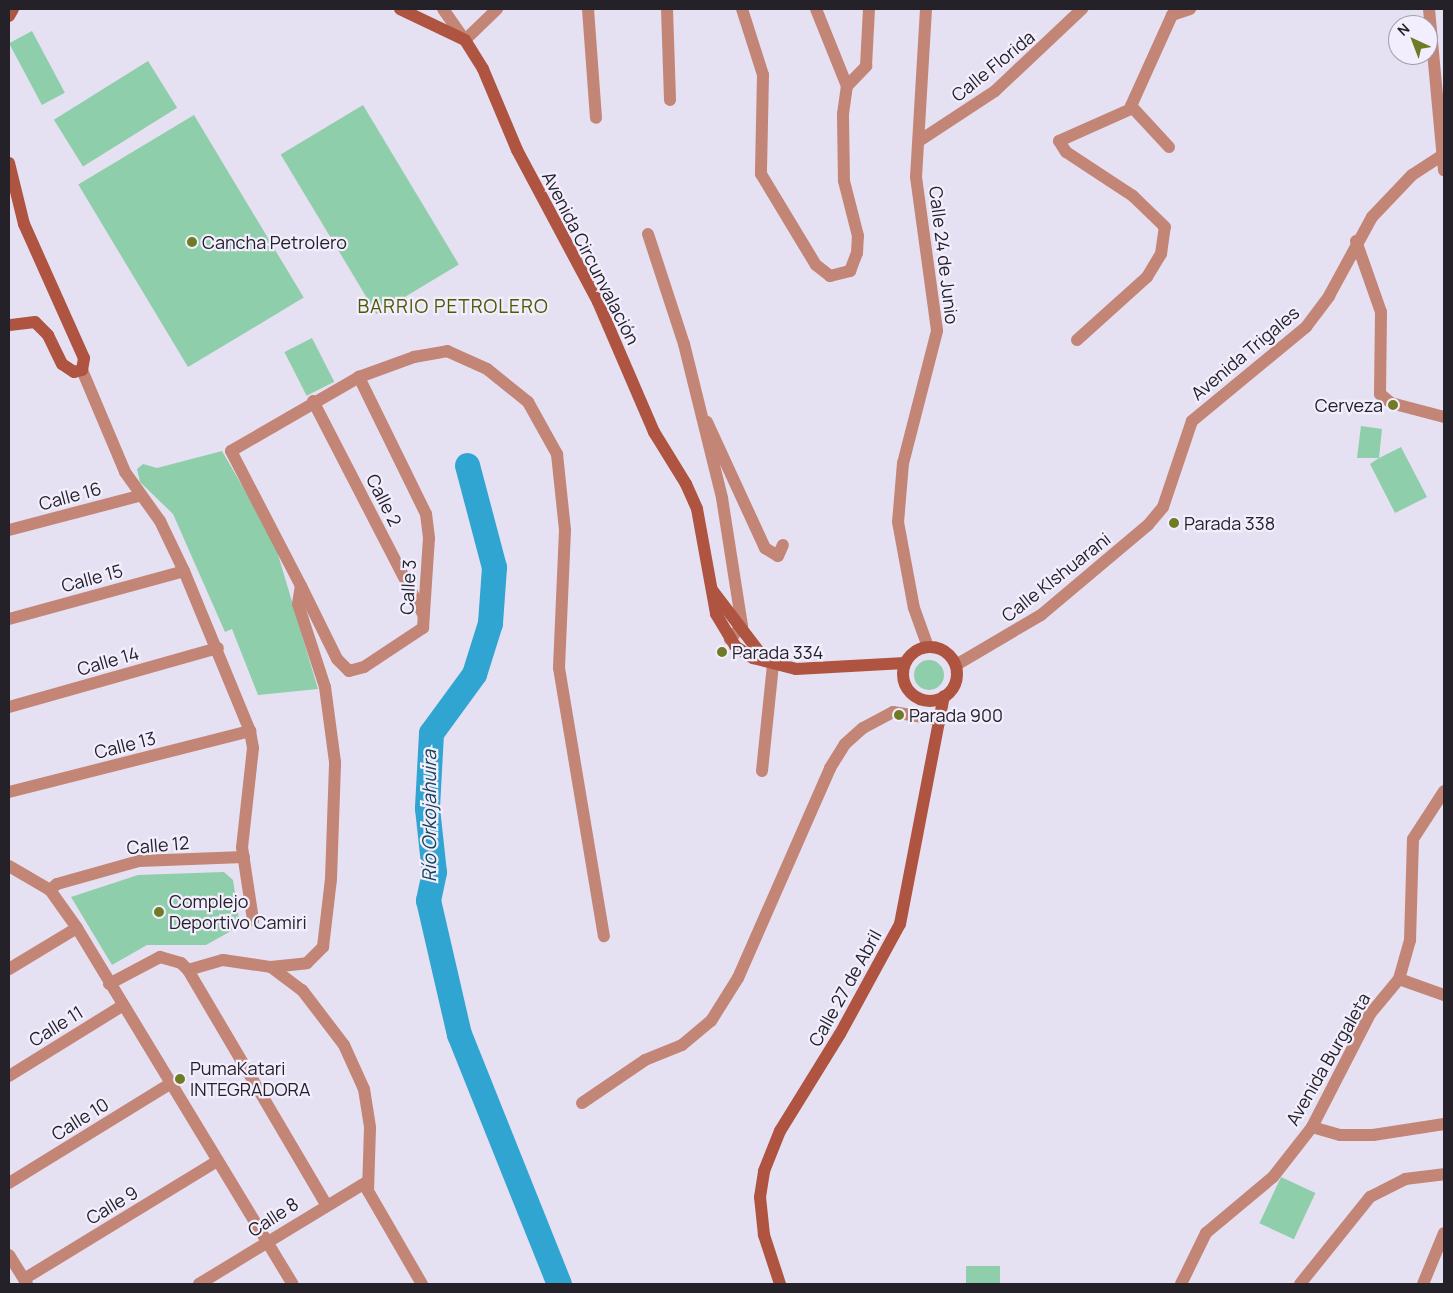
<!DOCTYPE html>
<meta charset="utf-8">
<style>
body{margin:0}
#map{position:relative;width:1453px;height:1293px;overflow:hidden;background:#e6e0f3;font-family:Manrope,sans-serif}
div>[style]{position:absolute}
.green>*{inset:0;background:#8fceaa;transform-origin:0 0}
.round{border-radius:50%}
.river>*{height:25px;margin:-12.5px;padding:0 12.5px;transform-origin:12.5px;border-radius:12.5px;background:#30a5d2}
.street>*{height:12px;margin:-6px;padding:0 6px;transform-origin:6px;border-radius:6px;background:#c38576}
.secondary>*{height:12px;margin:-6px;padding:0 6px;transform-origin:6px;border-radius:6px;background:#ae5440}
.secondary>.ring{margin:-6px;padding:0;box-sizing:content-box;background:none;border:12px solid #ae5440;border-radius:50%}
.dots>*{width:14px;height:14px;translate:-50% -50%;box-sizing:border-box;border:2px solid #f2eefd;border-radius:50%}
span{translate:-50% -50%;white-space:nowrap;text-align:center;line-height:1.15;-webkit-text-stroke:4.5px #f2eefd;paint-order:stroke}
.street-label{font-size:18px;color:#242228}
.poi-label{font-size:18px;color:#242228}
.left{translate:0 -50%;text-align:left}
.right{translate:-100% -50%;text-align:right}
.neighbourhood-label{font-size:19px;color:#505800;letter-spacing:1px}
.water-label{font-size:19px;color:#164558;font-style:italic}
.frame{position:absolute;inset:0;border:10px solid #242228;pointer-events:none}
.north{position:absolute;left:1388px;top:15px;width:50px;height:50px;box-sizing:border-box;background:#f2eefd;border:1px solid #a09ca8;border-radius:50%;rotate:317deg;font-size:14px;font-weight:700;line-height:20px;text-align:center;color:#242228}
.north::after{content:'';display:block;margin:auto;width:18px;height:22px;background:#707b26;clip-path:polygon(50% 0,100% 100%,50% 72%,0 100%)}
</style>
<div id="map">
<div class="green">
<div style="left:32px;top:31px;width:70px;height:26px;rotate:62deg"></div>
<div style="left:148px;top:61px;width:55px;height:111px;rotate:58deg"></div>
<div style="left:363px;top:105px;width:186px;height:96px;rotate:59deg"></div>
<div style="left:194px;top:115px;width:213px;height:135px;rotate:59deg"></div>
<div style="left:312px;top:338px;width:49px;height:31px;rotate:63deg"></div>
<div style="clip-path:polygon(1361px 426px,1382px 429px,1379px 458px,1401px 447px,1427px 497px,1395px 513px,1370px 464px,1379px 458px,1357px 458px)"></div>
<div style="clip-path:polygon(222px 451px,274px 541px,318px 689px,258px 695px,232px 629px,225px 632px,173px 514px,140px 482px,137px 469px,143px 464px,157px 468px)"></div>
<div class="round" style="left:914px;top:660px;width:30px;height:30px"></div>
<div style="clip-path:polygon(224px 872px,233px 880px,240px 926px,206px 945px,147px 945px,112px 965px,71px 897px,138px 875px)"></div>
<div style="left:1281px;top:1177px;width:38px;height:51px;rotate:25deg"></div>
<div style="left:966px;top:1266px;width:34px;height:18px"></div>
</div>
<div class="river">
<div style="left:467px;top:465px;width:106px;rotate:75.2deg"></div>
<div style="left:494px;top:567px;width:56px;rotate:94.1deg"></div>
<div style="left:490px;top:623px;width:53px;rotate:107.4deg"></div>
<div style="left:474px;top:674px;width:73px;rotate:126.1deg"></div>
<div style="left:431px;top:733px;width:75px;rotate:93.1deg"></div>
<div style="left:427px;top:808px;width:64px;rotate:83.8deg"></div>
<div style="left:434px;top:872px;width:29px;rotate:102deg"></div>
<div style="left:428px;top:900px;width:138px;rotate:77deg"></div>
<div style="left:459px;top:1034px;width:269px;rotate:68.2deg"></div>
</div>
<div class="street">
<div style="left:443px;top:9px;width:38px;rotate:55deg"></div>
<div style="left:465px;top:40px;width:45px;rotate:-44.1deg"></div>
<div style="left:588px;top:9px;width:109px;rotate:85.8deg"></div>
<div style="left:667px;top:9px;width:91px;rotate:88.1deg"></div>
<div style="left:742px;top:9px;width:69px;rotate:72.3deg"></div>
<div style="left:763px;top:75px;width:99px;rotate:91.2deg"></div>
<div style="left:761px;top:174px;width:106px;rotate:58.9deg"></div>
<div style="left:816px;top:265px;width:18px;rotate:38deg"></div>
<div style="left:830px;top:276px;width:21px;rotate:-14deg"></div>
<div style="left:850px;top:271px;width:19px;rotate:-69deg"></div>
<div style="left:857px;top:253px;width:17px;rotate:-87deg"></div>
<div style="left:858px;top:236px;width:57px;rotate:-104.3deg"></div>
<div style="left:844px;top:181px;width:67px;rotate:-90.9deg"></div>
<div style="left:843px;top:114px;width:28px;rotate:-82deg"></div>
<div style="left:847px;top:86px;width:28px;rotate:-46deg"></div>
<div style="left:866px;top:66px;width:57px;rotate:-87deg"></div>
<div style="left:816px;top:9px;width:83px;rotate:68.1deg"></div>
<div style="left:926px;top:9px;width:168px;rotate:93.4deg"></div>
<div style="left:916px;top:177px;width:155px;rotate:82.2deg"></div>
<div style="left:937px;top:331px;width:136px;rotate:104.4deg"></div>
<div style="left:903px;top:463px;width:59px;rotate:94.8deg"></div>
<div style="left:898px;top:522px;width:87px;rotate:79.5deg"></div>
<div style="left:914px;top:608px;width:41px;rotate:70.3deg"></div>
<div style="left:1429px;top:9px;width:162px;rotate:84.7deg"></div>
<div style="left:919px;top:141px;width:91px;rotate:-33.3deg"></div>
<div style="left:995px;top:91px;width:120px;rotate:-43.3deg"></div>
<div style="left:1169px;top:147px;width:56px;rotate:-132.8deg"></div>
<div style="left:1131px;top:106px;width:100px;rotate:-65.7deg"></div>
<div style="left:1172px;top:15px;width:19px;rotate:-18deg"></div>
<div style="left:648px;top:234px;width:116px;rotate:71.9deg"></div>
<div style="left:684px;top:344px;width:159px;rotate:76.1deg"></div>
<div style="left:722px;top:498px;width:130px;rotate:81.1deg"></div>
<div style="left:742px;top:626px;width:18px;rotate:133deg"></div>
<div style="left:1356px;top:241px;width:75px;rotate:70.6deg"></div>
<div style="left:1381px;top:312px;width:82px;rotate:90.7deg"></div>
<div style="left:1380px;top:394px;width:14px;rotate:39deg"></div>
<div style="left:1391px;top:403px;width:55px;rotate:14.8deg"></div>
<div style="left:1077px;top:340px;width:94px;rotate:-42deg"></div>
<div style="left:1147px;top:277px;width:27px;rotate:-59deg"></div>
<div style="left:1161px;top:254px;width:27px;rotate:-82deg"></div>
<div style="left:1165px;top:227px;width:45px;rotate:-135.9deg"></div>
<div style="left:1133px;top:196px;width:80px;rotate:-146.7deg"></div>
<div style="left:1066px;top:152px;width:13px;rotate:-122deg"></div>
<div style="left:1059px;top:141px;width:79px;rotate:-24deg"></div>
<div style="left:82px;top:370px;width:111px;rotate:67.1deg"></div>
<div style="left:125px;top:472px;width:60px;rotate:54.5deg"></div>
<div style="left:160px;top:521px;width:55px;rotate:64.4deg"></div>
<div style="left:184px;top:571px;width:173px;rotate:67.6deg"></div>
<div style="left:250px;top:731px;width:17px;rotate:80deg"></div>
<div style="left:253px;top:748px;width:100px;rotate:96.3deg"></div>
<div style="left:242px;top:847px;width:74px;rotate:81.4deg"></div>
<div style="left:313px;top:401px;width:240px;rotate:62.7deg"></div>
<div style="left:707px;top:422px;width:139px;rotate:65.3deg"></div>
<div style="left:765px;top:548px;width:15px;rotate:32deg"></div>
<div style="left:778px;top:556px;width:12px;rotate:-66deg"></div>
<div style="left:9px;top:530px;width:134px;rotate:-14.7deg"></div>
<div style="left:301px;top:586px;width:81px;rotate:63.7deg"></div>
<div style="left:337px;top:659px;width:17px;rotate:45deg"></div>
<div style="left:349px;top:671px;width:16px;rotate:-15deg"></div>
<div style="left:364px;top:667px;width:71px;rotate:-33.5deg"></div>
<div style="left:423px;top:628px;width:90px;rotate:-86.2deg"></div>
<div style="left:429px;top:538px;width:24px;rotate:-97deg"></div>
<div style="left:426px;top:514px;width:153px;rotate:-116.1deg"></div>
<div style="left:9px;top:619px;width:181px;rotate:-15.3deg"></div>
<div style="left:956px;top:665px;width:99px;rotate:-30.5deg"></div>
<div style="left:1041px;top:615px;width:140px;rotate:-40.1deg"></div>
<div style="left:1148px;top:525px;width:23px;rotate:-50deg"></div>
<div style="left:1163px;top:507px;width:91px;rotate:-71.4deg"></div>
<div style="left:1192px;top:421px;width:148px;rotate:-39.5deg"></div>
<div style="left:1306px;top:327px;width:39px;rotate:-53deg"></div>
<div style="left:1329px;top:296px;width:90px;rotate:-61.4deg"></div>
<div style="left:1372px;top:217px;width:58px;rotate:-46.4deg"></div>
<div style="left:1412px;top:175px;width:38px;rotate:-33deg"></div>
<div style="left:9px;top:707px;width:217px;rotate:-15.8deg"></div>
<div style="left:762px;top:771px;width:107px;rotate:-84.1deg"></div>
<div style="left:9px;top:792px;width:249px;rotate:-14.2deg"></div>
<div style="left:9px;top:866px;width:48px;rotate:30.3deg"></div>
<div style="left:50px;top:890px;width:47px;rotate:54.6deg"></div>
<div style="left:77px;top:928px;width:416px;rotate:58.8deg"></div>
<div style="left:50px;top:890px;width:9px;rotate:-41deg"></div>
<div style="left:57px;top:884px;width:85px;rotate:-15.7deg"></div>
<div style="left:139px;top:861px;width:105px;rotate:-2.2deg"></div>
<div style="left:271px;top:967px;width:39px;rotate:37deg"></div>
<div style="left:302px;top:990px;width:69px;rotate:52.6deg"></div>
<div style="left:344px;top:1045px;width:48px;rotate:65.6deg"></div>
<div style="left:364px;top:1089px;width:39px;rotate:81deg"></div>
<div style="left:370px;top:1128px;width:63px;rotate:91.8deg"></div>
<div style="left:368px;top:1191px;width:108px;rotate:59.9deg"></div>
<div style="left:9px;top:969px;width:79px;rotate:-31.1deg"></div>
<div style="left:188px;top:970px;width:36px;rotate:-16deg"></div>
<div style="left:223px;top:960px;width:49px;rotate:8.3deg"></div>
<div style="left:271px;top:967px;width:36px;rotate:-6deg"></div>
<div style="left:307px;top:963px;width:23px;rotate:-45deg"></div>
<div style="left:323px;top:947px;width:68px;rotate:-83.3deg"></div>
<div style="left:331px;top:879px;width:117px;rotate:-88deg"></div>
<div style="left:335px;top:762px;width:76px;rotate:-97.6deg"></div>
<div style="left:325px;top:687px;width:87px;rotate:-108deg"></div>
<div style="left:298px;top:604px;width:18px;rotate:-81deg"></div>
<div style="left:301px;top:586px;width:152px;rotate:-117.4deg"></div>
<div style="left:231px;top:451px;width:148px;rotate:-30deg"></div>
<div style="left:359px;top:377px;width:59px;rotate:-20deg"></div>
<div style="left:414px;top:357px;width:34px;rotate:-10deg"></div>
<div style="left:447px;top:351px;width:44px;rotate:24.2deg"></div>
<div style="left:487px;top:369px;width:53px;rotate:38.8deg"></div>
<div style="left:528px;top:402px;width:60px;rotate:60.9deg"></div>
<div style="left:557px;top:454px;width:76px;rotate:84deg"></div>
<div style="left:565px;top:530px;width:138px;rotate:92.5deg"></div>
<div style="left:559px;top:668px;width:272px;rotate:80.5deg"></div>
<div style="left:1399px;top:979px;width:48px;rotate:19.6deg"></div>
<div style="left:109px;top:984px;width:58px;rotate:-27.9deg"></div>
<div style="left:160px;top:957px;width:22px;rotate:16deg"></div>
<div style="left:181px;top:963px;width:10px;rotate:45deg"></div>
<div style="left:188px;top:970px;width:272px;rotate:59.5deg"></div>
<div style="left:9px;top:1076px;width:133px;rotate:-31.8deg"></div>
<div style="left:582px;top:1103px;width:76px;rotate:-34.3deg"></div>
<div style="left:645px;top:1060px;width:40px;rotate:-22deg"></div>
<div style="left:682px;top:1045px;width:38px;rotate:-40deg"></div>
<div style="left:711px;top:1021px;width:51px;rotate:-57.9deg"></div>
<div style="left:738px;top:978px;width:229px;rotate:-66.3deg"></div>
<div style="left:830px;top:768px;width:28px;rotate:-58deg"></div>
<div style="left:845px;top:744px;width:24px;rotate:-42deg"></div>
<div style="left:863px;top:728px;width:34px;rotate:-28deg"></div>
<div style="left:893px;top:712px;width:49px;rotate:9.5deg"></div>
<div style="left:1312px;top:1127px;width:29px;rotate:16deg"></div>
<div style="left:1340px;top:1135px;width:33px"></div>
<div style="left:1373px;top:1135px;width:72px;rotate:-8.8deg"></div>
<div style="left:9px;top:1183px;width:189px;rotate:-31.6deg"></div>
<div style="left:9px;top:1255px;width:34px;rotate:58deg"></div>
<div style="left:24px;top:1279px;width:226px;rotate:-31.4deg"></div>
<div style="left:199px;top:1284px;width:197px;rotate:-31.3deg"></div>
<div style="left:1181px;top:1284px;width:57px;rotate:-63.9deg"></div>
<div style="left:1206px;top:1233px;width:87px;rotate:-39.9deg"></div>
<div style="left:1273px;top:1177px;width:63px;rotate:-52deg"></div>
<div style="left:1312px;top:1127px;width:127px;rotate:-62.8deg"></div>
<div style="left:1370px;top:1014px;width:45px;rotate:-50.4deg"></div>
<div style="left:1399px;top:979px;width:41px;rotate:-74.2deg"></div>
<div style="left:1410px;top:940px;width:101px;rotate:-88.3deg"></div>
<div style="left:1413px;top:839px;width:57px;rotate:-57.1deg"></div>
<div style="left:1300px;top:1284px;width:112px;rotate:-51.2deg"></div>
<div style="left:1370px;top:1197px;width:39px;rotate:-27deg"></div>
<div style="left:1405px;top:1179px;width:39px;rotate:-7deg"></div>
<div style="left:1423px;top:1284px;width:55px;rotate:-67.6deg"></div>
</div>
<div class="secondary">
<div style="left:400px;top:9px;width:72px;rotate:25.5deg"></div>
<div style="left:465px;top:40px;width:34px;rotate:58deg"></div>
<div style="left:483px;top:69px;width:88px;rotate:67.2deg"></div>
<div style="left:517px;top:150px;width:172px;rotate:61.9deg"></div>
<div style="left:598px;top:302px;width:142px;rotate:66.7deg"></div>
<div style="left:654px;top:432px;width:61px;rotate:58.4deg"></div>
<div style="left:686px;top:484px;width:27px;rotate:66deg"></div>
<div style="left:697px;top:509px;width:107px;rotate:79.7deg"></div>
<div style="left:716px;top:614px;width:37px;rotate:59deg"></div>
<div style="left:735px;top:646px;width:22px;rotate:34deg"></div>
<div style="left:753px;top:658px;width:44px;rotate:14.3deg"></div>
<div style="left:796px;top:669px;width:109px;rotate:-3.2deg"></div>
<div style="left:9px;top:16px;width:8px;rotate:-60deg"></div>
<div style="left:9px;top:163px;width:63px;rotate:76.2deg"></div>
<div style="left:24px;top:224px;width:147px;rotate:65.9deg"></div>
<div style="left:84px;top:358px;width:12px;rotate:99deg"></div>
<div style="left:82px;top:370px;width:8px;rotate:166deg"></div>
<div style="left:74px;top:372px;width:14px;rotate:-146deg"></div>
<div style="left:62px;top:364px;width:32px;rotate:-116deg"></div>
<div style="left:48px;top:335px;width:18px;rotate:-135deg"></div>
<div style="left:35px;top:322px;width:26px;rotate:173deg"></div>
<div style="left:712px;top:590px;width:89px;rotate:52.7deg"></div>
<div class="ring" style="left:903px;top:647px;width:42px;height:42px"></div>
<div style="left:780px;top:1284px;width:52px;rotate:-108.1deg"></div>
<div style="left:764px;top:1235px;width:38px;rotate:-96deg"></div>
<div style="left:760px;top:1197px;width:26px;rotate:-81deg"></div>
<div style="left:764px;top:1171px;width:43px;rotate:-68.2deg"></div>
<div style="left:780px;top:1131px;width:114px;rotate:-58.3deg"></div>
<div style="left:840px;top:1034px;width:125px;rotate:-61.4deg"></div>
<div style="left:900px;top:924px;width:232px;rotate:-79.1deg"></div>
</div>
<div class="dots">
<div style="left:192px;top:242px;background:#707b26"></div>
<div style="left:1393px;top:405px;background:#707b26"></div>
<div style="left:1174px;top:523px;background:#707b26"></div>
<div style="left:722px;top:652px;background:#707b26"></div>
<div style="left:899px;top:715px;background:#707b26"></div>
<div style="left:159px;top:912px;background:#707b26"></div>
<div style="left:180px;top:1079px;background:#707b26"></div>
</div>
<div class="street-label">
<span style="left:993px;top:66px;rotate:-39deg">Calle Florida</span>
<span style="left:944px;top:255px;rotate:83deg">Calle 24 de Junio</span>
<span style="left:591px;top:258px;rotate:63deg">Avenida Circunvalación</span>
<span style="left:1245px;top:353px;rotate:-40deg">Avenida Trigales</span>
<span style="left:70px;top:496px;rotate:-15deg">Calle 16</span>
<span style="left:384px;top:500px;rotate:63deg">Calle 2</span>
<span style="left:1056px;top:577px;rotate:-38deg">Calle KIshuarani</span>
<span style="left:92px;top:578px;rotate:-15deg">Calle 15</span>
<span style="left:408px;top:587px;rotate:-87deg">Calle 3</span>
<span style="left:108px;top:661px;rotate:-16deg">Calle 14</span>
<span style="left:125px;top:745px;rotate:-14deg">Calle 13</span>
<span style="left:158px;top:845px;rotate:-5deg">Calle 12</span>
<span style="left:845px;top:988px;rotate:-61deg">Calle 27 de Abril</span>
<span style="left:56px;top:1026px;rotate:-32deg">Calle 11</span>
<span style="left:1328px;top:1059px;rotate:-60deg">Avenida Burgaleta</span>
<span style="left:80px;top:1119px;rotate:-32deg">Calle 10</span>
<span style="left:112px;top:1205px;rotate:-31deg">Calle 9</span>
<span style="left:273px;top:1217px;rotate:-33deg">Calle 8</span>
</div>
<div class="poi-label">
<span class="left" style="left:202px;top:242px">Cancha Petrolero</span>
<span class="right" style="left:1383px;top:405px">Cerveza</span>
<span class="left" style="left:1184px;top:523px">Parada 338</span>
<span class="left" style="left:732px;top:652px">Parada 334</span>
<span class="left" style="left:909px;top:715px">Parada 900</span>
<span class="left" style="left:169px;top:912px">Complejo<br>Deportivo Camiri</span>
<span class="left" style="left:190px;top:1079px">PumaKatari<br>INTEGRADORA</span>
</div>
<div class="neighbourhood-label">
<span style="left:453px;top:307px">BARRIO PETROLERO</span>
</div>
<div class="water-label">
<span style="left:430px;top:816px;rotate:-90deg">Río Orkojahuira</span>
</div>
<div class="frame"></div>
<div class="north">N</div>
</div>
